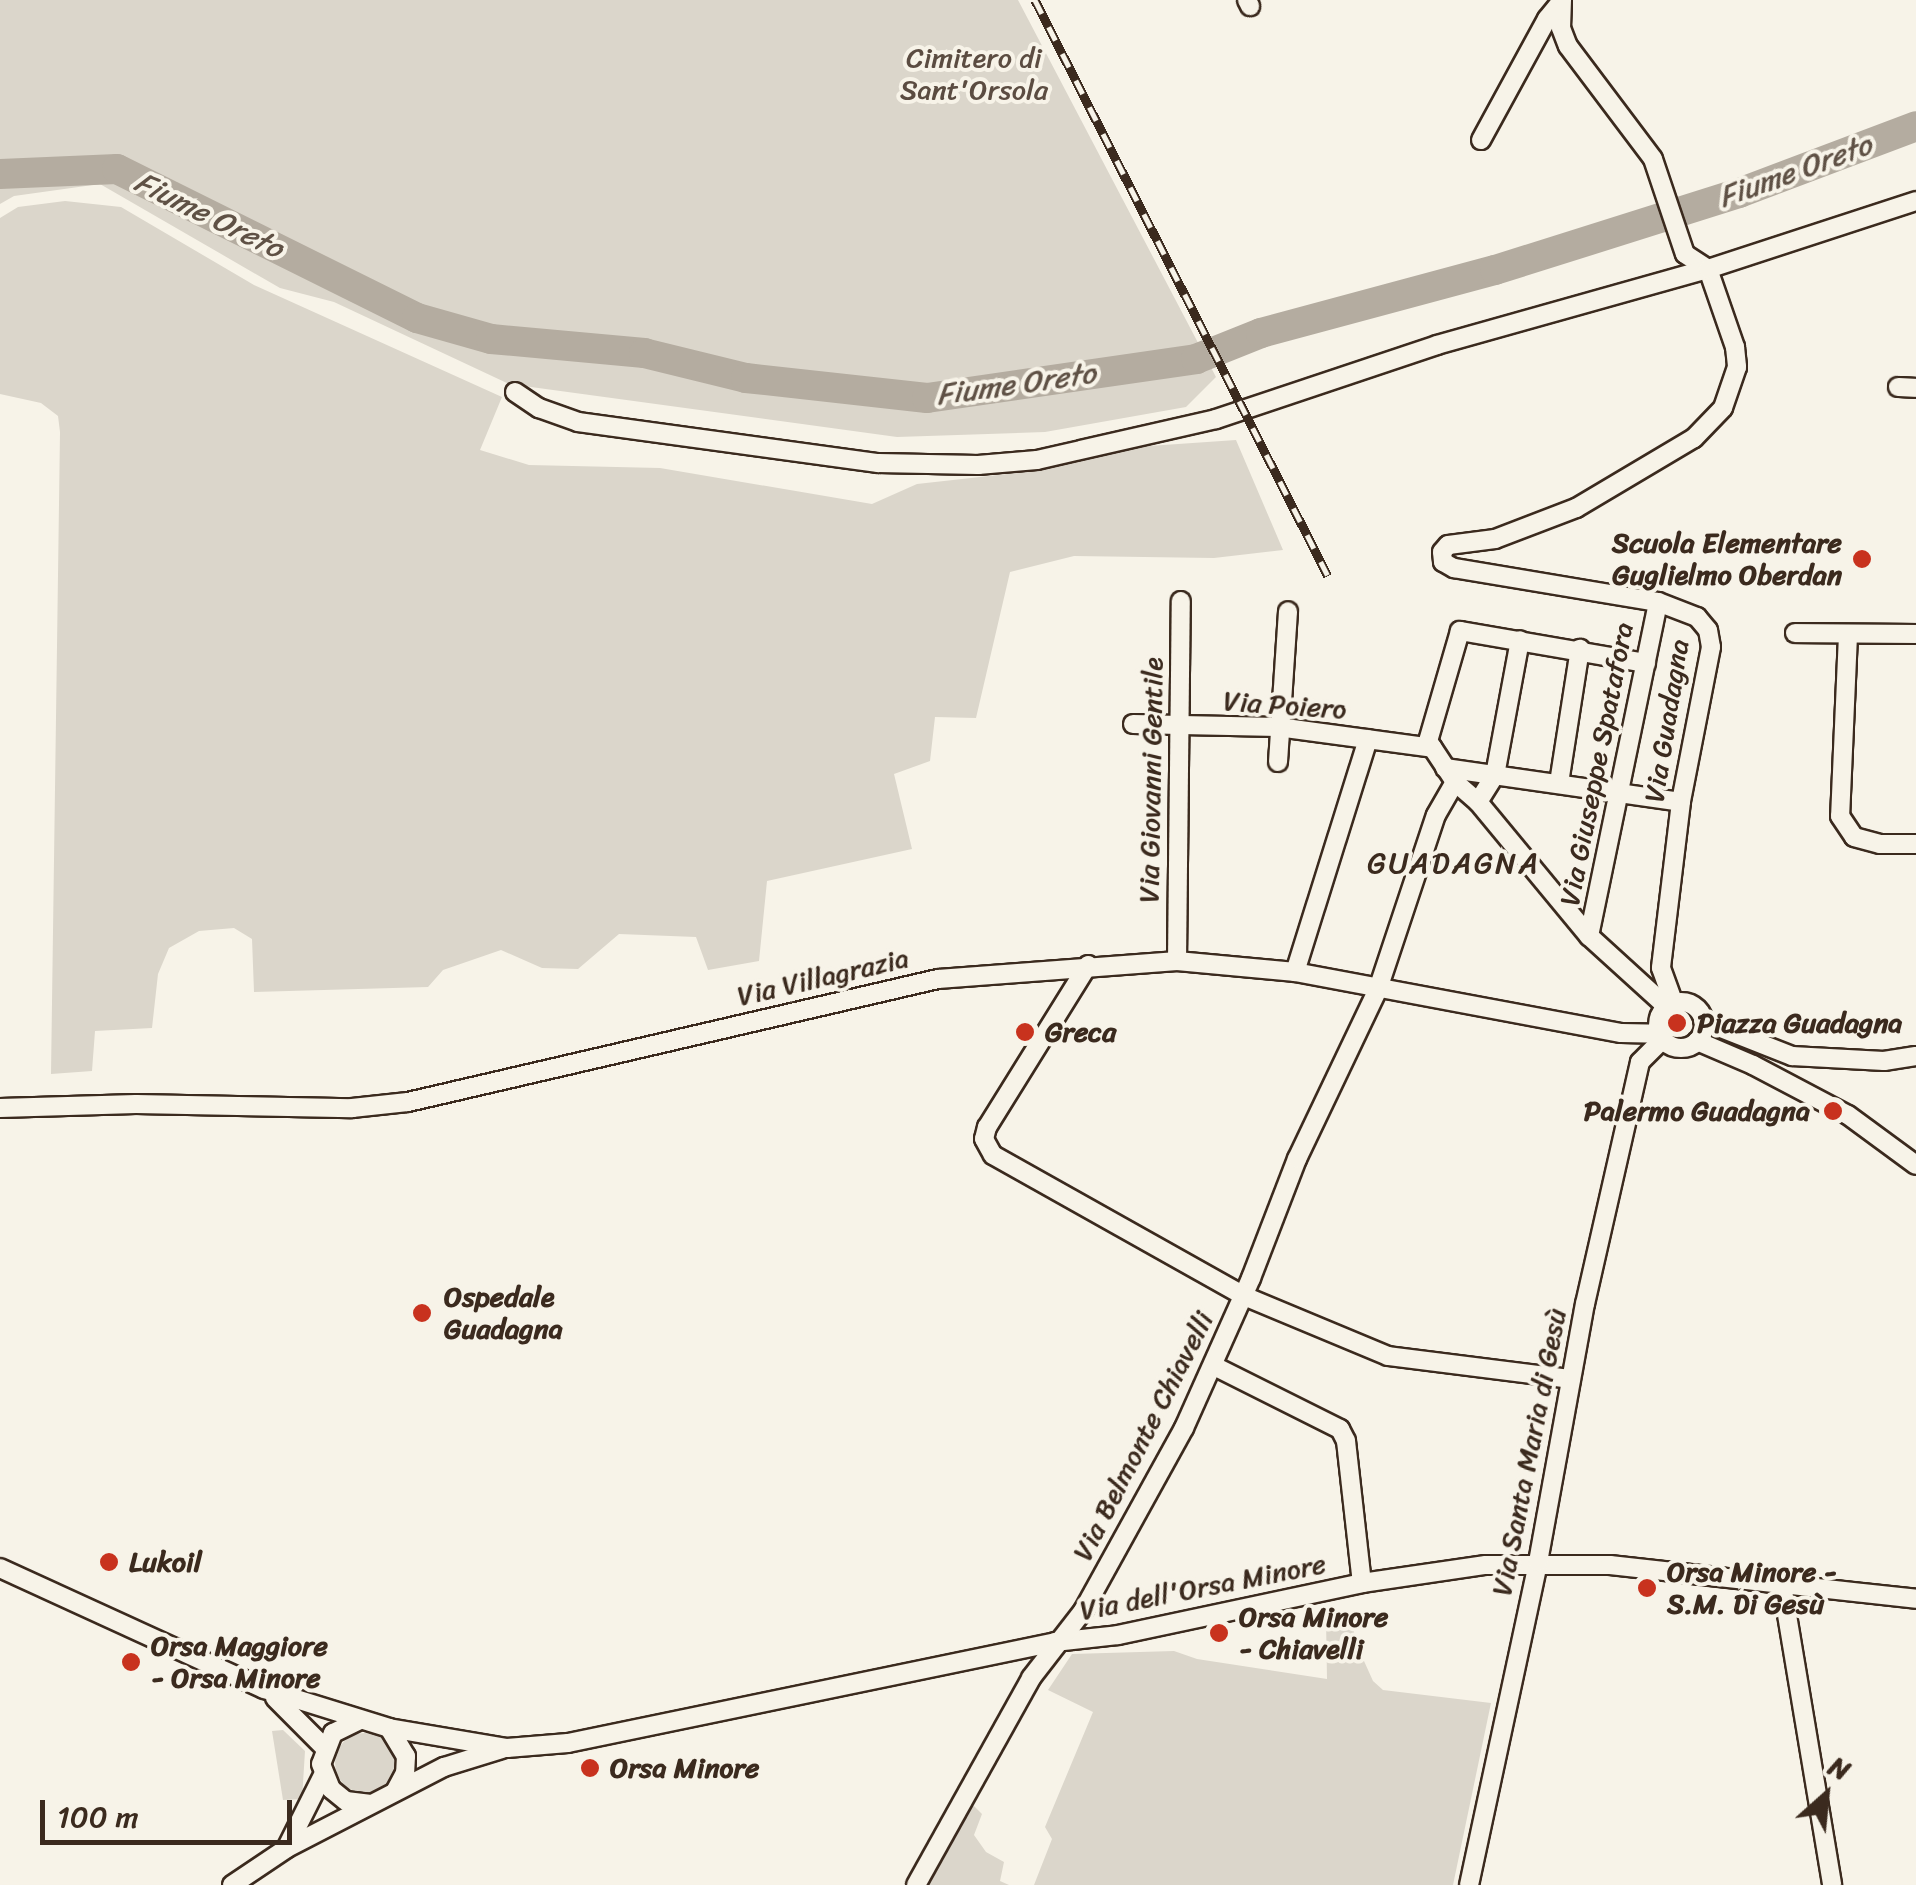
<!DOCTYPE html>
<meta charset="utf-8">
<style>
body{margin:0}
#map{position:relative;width:1916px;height:1885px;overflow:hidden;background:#f7f3e8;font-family:Sriracha,sans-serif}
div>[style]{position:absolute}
.green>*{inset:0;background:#dbd6cb}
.round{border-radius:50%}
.river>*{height:30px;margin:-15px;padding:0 15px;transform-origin:15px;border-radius:15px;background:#b4aca0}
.roads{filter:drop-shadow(2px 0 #3b2a1e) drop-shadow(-2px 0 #3b2a1e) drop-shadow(0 2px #3b2a1e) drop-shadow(0 -2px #3b2a1e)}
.street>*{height:18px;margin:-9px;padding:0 9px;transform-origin:9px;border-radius:9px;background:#f7f3e8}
.street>.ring{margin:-9px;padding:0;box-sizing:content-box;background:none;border:18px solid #f7f3e8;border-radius:50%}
.rail>*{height:9px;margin-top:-4.5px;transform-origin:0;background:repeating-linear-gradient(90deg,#f7f3e8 0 15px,#3b2a1e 0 30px);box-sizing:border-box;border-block:2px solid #3b2a1e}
.dots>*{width:28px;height:28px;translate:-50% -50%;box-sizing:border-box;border:5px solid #f7f3e8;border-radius:50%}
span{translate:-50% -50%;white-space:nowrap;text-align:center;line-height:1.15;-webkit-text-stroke:8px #f7f3e8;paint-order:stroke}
.park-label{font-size:28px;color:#5b4c41}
.poi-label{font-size:28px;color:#3b2a1e;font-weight:700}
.right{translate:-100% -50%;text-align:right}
.left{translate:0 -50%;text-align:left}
.street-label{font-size:28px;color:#3b2a1e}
.water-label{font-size:30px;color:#5f5145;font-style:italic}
.neighbourhood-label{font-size:30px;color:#3b2a1e;letter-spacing:2.5px}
.north{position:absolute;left:1776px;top:1745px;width:100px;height:100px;-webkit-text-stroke:8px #f7f3e8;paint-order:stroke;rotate:27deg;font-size:28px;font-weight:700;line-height:40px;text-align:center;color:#3b2a1e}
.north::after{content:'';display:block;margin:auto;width:35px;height:45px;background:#3b2a1e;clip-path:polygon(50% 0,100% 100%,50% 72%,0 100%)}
.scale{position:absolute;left:40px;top:1800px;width:252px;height:45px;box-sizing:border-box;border:5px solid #3b2a1e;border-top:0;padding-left:12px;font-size:30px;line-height:35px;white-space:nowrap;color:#3b2a1e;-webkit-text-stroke:8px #f7f3e8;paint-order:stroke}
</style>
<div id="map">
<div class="green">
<div style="clip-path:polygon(0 0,1018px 0,1216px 377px,1186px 407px,1045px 432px,897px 437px,509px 384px,334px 302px,280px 288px,100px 184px,14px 196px,0 204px)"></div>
<div style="clip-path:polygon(65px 201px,121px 207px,254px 285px,502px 397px,480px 450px,529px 465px,660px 468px,872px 504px,917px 484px,1007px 474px,1149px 446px,1236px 440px,1283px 550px,1214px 558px,1074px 556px,1010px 572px,976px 718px,935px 717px,930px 761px,894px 774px,912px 849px,767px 881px,759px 961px,708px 970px,696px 937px,619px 934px,578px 969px,542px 968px,501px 950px,443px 970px,428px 987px,254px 992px,252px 939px,234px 928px,199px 931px,169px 948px,158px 974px,152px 1028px,95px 1031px,92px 1071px,51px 1074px,60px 432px,58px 416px,41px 403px,0 394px,0 218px,18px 207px)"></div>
<div style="clip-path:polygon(1352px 1611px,1355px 1641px,1373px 1681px,1383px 1690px,1491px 1703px,1453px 1885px,1034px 1885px,1052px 1839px,1045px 1827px,1093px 1712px,1048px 1690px,1072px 1654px,1174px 1651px,1197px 1659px,1327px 1679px,1326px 1619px)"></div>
<div style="clip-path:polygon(283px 1730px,305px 1751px,302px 1799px,283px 1800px,272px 1731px)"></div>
<div class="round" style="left:335px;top:1733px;width:60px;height:60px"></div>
<div style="clip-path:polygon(971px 1803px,982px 1814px,974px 1835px,986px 1852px,1004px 1862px,1000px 1881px,1009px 1885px,927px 1885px)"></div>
</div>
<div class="river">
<div style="left:0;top:174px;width:117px;rotate:-2.4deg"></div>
<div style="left:117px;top:169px;width:335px;rotate:26.4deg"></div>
<div style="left:417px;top:318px;width:77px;rotate:15.8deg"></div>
<div style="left:491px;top:339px;width:154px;rotate:5.2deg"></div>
<div style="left:644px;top:353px;width:105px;rotate:13.8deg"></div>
<div style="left:746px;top:378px;width:182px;rotate:6.3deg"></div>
<div style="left:927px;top:398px;width:272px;rotate:-8.2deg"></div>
<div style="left:1196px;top:359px;width:70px;rotate:-21.8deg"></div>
<div style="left:1261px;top:333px;width:242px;rotate:-15.1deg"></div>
<div style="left:1495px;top:270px;width:256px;rotate:-17.5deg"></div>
<div style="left:1739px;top:193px;width:189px;rotate:-20.7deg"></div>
</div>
<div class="roads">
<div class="street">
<div style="left:1247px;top:0;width:7px;rotate:63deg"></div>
<div style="left:1562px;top:0;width:28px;rotate:92deg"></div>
<div style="left:1561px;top:28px;width:19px;rotate:69deg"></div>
<div style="left:1568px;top:46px;width:141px;rotate:53deg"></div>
<div style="left:1653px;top:159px;width:100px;rotate:71.4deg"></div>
<div style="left:1685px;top:254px;width:27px;rotate:33deg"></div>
<div style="left:1708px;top:269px;width:83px;rotate:70.9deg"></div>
<div style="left:1735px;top:347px;width:20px;rotate:84deg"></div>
<div style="left:1737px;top:367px;width:43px;rotate:108.9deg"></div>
<div style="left:1723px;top:408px;width:42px;rotate:134deg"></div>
<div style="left:1694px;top:438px;width:137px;rotate:149.3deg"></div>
<div style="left:1576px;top:508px;width:87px;rotate:159.1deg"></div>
<div style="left:1495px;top:539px;width:47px;rotate:172.7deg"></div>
<div style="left:1448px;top:545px;width:9px;rotate:131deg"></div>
<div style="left:1442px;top:552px;width:10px;rotate:84deg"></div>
<div style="left:1443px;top:562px;width:13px;rotate:29deg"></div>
<div style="left:1454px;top:568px;width:207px;rotate:9.5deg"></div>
<div style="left:1658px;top:602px;width:42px;rotate:21deg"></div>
<div style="left:1697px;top:617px;width:17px;rotate:50deg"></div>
<div style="left:1708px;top:630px;width:17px;rotate:80deg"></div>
<div style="left:1711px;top:647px;width:158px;rotate:101deg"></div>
<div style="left:1681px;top:802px;width:167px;rotate:96.9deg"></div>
<div style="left:1661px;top:968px;width:37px;rotate:70deg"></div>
<div style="left:1481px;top:140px;width:138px;rotate:-61.4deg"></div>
<div style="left:1547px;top:19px;width:22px;rotate:-51deg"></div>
<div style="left:1898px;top:387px;width:18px;rotate:3deg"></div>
<div style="left:515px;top:392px;width:29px;rotate:34deg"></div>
<div style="left:539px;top:408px;width:41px;rotate:19.7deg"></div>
<div style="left:578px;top:422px;width:303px;rotate:7.8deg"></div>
<div style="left:878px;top:463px;width:100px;rotate:1.1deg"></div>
<div style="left:978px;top:465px;width:59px;rotate:-4.8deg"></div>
<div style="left:1037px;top:460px;width:184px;rotate:-12.9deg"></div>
<div style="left:1216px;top:419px;width:233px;rotate:-18.5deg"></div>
<div style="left:1437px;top:345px;width:281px;rotate:-15.7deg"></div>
<div style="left:1708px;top:269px;width:219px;rotate:-18.1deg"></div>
<div style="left:1795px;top:633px;width:121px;rotate:0.5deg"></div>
<div style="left:1848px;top:635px;width:181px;rotate:92.5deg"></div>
<div style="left:1840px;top:816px;width:25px;rotate:56deg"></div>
<div style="left:1854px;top:837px;width:27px;rotate:15deg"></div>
<div style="left:1880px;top:844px;width:36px"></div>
<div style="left:1646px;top:663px;width:189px;rotate:-170.2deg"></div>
<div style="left:1460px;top:631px;width:115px;rotate:106.2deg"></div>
<div style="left:1428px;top:741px;width:49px;rotate:56.6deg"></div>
<div style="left:1455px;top:782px;width:30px;rotate:41deg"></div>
<div style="left:1478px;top:802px;width:174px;rotate:50.4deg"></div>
<div style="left:1589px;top:936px;width:105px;rotate:42.3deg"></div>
<div style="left:1133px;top:724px;width:145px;rotate:1.2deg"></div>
<div style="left:1278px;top:727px;width:156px;rotate:7.7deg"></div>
<div style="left:1278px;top:762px;width:151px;rotate:-86.2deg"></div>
<div style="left:1445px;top:768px;width:238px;rotate:8.2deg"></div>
<div style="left:1559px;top:783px;width:136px;rotate:-81.1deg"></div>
<div style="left:1478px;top:802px;width:32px;rotate:-58deg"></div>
<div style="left:1495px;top:775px;width:137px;rotate:-79.5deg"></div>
<div style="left:1589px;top:936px;width:341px;rotate:-78.3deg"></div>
<div style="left:1177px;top:961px;width:360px;rotate:-89.4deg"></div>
<div style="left:1088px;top:965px;width:191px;rotate:121.9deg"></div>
<div style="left:987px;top:1127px;width:12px;rotate:104deg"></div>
<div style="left:984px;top:1139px;width:18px;rotate:61deg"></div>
<div style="left:993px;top:1155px;width:288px;rotate:29.3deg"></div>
<div style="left:1244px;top:1296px;width:156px;rotate:22.6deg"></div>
<div style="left:1388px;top:1356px;width:184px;rotate:7.2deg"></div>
<div style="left:1295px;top:972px;width:244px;rotate:-72.6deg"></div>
<div class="ring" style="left:1658px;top:1002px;width:28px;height:28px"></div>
<div style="left:1703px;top:1021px;width:96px;rotate:21.5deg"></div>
<div style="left:1792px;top:1056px;width:92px;rotate:3.1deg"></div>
<div style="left:1884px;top:1061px;width:32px;rotate:-9deg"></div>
<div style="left:1697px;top:1041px;width:61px;rotate:23.2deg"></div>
<div style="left:1753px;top:1065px;width:107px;rotate:27.8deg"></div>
<div style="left:1848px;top:1115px;width:84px;rotate:36.3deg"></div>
<div style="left:0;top:1108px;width:136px;rotate:-1.7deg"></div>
<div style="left:136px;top:1104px;width:216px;rotate:1.1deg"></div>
<div style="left:352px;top:1108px;width:56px;rotate:-6.1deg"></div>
<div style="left:408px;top:1102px;width:544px;rotate:-13.07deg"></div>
<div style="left:938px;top:979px;width:240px;rotate:-4.3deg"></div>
<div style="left:1177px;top:961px;width:119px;rotate:5.3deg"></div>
<div style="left:1295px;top:972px;width:332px;rotate:10.6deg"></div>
<div style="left:1621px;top:1033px;width:39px;rotate:1deg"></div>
<div style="left:1214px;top:1366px;width:141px;rotate:26.6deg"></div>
<div style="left:1340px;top:1429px;width:13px;rotate:63deg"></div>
<div style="left:1346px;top:1441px;width:143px;rotate:83.6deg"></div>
<div style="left:0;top:1568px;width:290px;rotate:24.6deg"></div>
<div style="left:264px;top:1689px;width:131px;rotate:17.3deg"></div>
<div style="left:389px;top:1728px;width:120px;rotate:9.6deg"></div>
<div style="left:507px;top:1748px;width:61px;rotate:-4.7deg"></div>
<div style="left:568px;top:1743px;width:497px;rotate:-11.7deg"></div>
<div style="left:1055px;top:1642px;width:63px;rotate:-6.3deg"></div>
<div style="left:1118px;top:1635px;width:249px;rotate:-12deg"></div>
<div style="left:1362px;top:1583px;width:125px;rotate:-8.3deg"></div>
<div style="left:1486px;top:1565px;width:124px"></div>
<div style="left:1610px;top:1565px;width:308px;rotate:6.3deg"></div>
<div style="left:1782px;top:1585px;width:304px;rotate:80.5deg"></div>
<div style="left:275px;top:1698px;width:69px;rotate:45deg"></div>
<div style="left:360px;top:1720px;width:30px;rotate:154deg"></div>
<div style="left:333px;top:1733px;width:33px;rotate:111deg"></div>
<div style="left:321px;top:1764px;width:27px;rotate:68deg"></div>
<div style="left:331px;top:1789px;width:19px;rotate:39deg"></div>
<div style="left:346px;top:1801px;width:23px;rotate:7deg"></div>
<div style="left:389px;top:1728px;width:33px;rotate:59deg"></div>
<div style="left:406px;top:1756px;width:17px;rotate:93deg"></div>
<div style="left:405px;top:1773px;width:21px;rotate:118deg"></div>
<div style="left:287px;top:1847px;width:80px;rotate:-63.4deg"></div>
<div style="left:232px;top:1885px;width:66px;rotate:-33.9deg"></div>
<div style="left:287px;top:1848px;width:177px;rotate:-27.3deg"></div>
<div style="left:444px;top:1767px;width:61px;rotate:-17.2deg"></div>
<div style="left:916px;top:1885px;width:237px;rotate:-60.9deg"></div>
<div style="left:1031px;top:1678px;width:85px;rotate:-52.2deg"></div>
<div style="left:1083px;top:1611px;width:209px;rotate:-61.1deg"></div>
<div style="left:1184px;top:1428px;width:164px;rotate:-65.9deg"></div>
<div style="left:1251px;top:1278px;width:128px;rotate:-68.9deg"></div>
<div style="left:1297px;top:1159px;width:188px;rotate:-64.5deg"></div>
<div style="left:1378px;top:989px;width:183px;rotate:-71.6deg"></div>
<div style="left:1436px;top:815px;width:38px;rotate:-60deg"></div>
<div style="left:1469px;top:1885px;width:330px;rotate:-77.9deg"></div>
<div style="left:1538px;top:1562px;width:262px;rotate:-79.7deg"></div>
<div style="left:1585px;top:1304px;width:248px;rotate:-77.2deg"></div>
<div style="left:1640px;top:1062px;width:33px;rotate:-45deg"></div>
</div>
</div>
<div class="rail">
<div style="left:1035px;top:0;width:646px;rotate:63.04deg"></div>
</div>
<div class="dots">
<div style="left:1862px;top:559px;background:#c8321e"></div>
<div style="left:1677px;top:1023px;background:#c8321e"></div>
<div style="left:1025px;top:1032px;background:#c8321e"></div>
<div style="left:1833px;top:1111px;background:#c8321e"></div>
<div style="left:422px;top:1313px;background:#c8321e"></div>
<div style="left:109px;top:1562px;background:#c8321e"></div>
<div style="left:1647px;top:1588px;background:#c8321e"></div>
<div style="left:1219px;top:1633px;background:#c8321e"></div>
<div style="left:131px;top:1662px;background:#c8321e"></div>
<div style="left:590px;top:1768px;background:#c8321e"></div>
</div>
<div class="park-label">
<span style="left:974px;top:74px">Cimitero di<br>Sant'Orsola</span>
</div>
<div class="poi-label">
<span class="right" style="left:1842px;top:559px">Scuola Elementare<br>Guglielmo Oberdan</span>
<span class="left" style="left:1697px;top:1023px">Piazza Guadagna</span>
<span class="left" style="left:1045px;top:1032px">Greca</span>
<span class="right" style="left:1810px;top:1111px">Palermo Guadagna</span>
<span class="left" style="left:444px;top:1313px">Ospedale<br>Guadagna</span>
<span class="left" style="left:129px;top:1562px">Lukoil</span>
<span class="left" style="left:1667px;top:1588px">Orsa Minore -<br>S.M. Di Gesù</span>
<span class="left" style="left:1239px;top:1633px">Orsa Minore<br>- Chiavelli</span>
<span class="left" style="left:151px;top:1662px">Orsa Maggiore<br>- Orsa Minore</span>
<span class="left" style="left:610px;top:1768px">Orsa Minore</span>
</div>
<div class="street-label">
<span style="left:1285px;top:705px;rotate:4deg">Via Poiero</span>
<span style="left:1667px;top:721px;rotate:-81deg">Via Guadagna</span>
<span style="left:1597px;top:764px;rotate:-79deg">Via Giuseppe Spatafora</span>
<span style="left:1151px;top:780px;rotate:-89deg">Via Giovanni Gentile</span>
<span style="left:823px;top:977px;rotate:-13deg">Via Villagrazia</span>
<span style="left:1143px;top:1436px;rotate:-63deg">Via Belmonte Chiavelli</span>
<span style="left:1529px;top:1452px;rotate:-79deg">Via Santa Maria di Gesù</span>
<span style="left:1203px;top:1587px;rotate:-11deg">Via dell'Orsa Minore</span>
</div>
<div class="water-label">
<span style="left:1795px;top:171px;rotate:-20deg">Fiume Oreto</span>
<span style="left:209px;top:215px;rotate:26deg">Fiume Oreto</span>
<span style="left:1016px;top:384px;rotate:-8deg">Fiume Oreto</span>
</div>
<div class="neighbourhood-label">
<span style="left:1454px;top:863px">GUADAGNA</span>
</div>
<div class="north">N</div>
<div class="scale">100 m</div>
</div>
